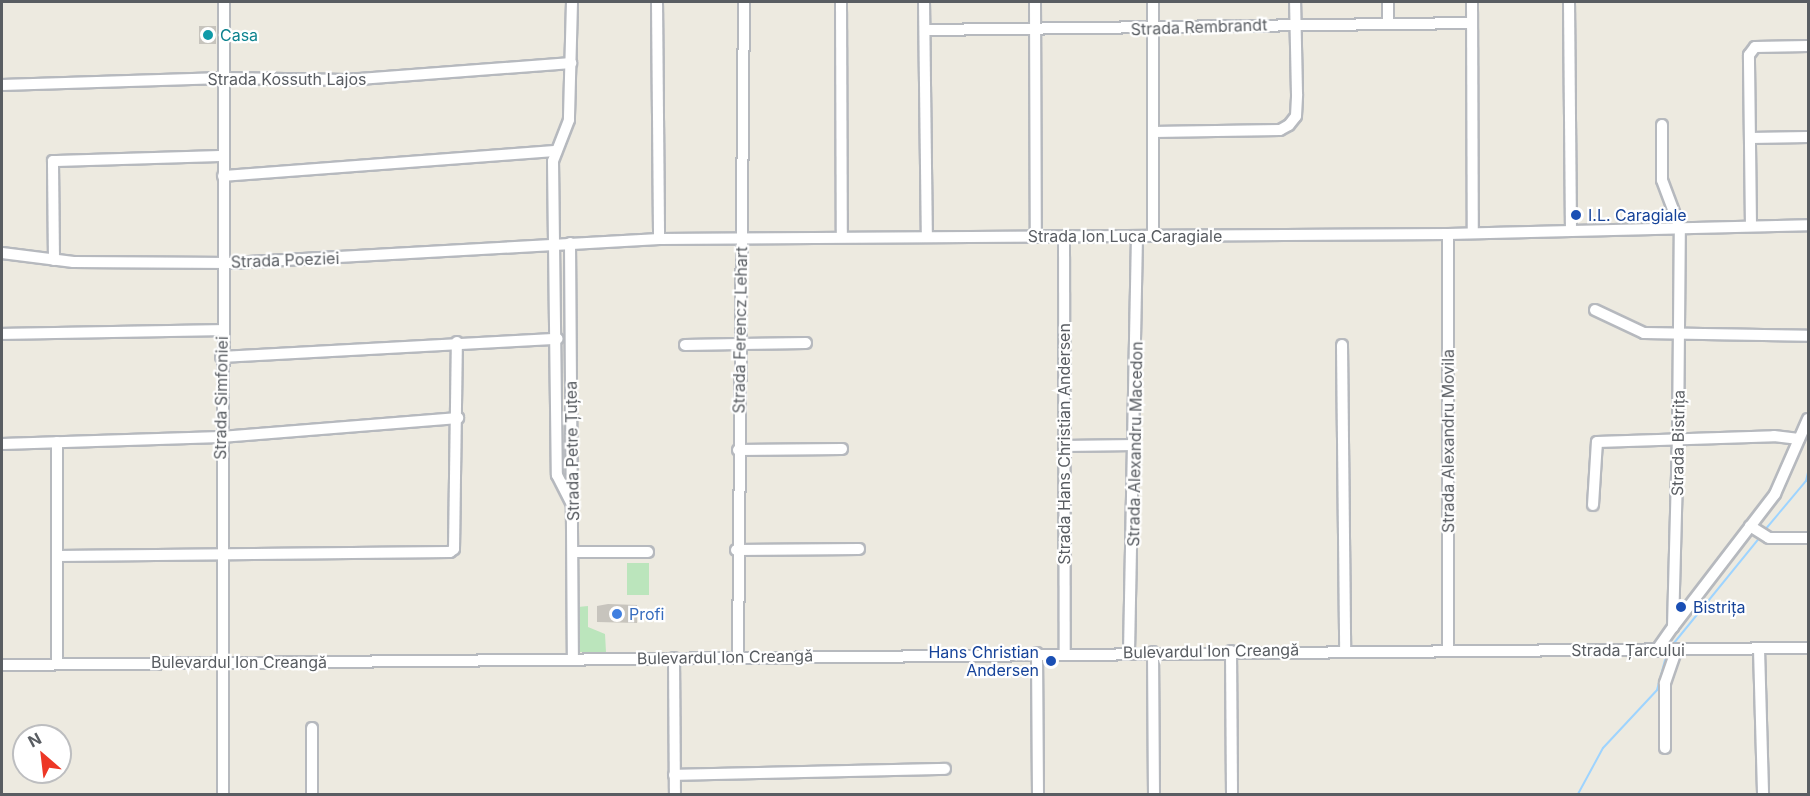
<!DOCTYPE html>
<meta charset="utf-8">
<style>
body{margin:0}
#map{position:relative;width:1810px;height:796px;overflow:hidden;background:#edeae0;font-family:Inter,sans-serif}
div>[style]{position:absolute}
.green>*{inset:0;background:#bbe5bc;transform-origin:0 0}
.stream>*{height:2px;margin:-1px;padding:0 1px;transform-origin:1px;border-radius:1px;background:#9ed4ff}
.building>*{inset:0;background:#c7c4bd;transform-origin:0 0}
.roads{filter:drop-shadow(2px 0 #b6b9be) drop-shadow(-2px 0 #b6b9be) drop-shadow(0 2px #b6b9be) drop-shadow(0 -2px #b6b9be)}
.minor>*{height:10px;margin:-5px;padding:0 5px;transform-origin:5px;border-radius:5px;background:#fff}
.dots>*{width:16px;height:16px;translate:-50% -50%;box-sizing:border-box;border:3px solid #fff;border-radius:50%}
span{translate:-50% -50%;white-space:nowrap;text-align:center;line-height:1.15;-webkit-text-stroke:4.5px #fff;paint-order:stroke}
.street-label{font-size:16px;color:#595d62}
.culture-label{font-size:16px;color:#0d838f}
.left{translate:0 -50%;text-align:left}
.transit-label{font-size:16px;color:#164399}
.right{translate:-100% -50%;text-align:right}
.shop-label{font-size:16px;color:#366cbe}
.frame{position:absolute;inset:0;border:3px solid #595d62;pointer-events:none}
.north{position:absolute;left:12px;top:724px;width:60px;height:60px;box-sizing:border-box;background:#fff;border:2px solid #bdbec0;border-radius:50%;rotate:332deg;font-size:16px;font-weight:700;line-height:24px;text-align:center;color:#595d62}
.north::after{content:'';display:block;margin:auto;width:21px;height:27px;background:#ed3726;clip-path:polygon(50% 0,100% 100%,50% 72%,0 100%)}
</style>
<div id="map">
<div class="green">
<div style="left:627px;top:563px;width:22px;height:32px"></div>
<div style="clip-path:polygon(588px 606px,588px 627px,605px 634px,606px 652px,578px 652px,578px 607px)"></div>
</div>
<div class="stream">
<div style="left:1764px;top:531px;width:65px;rotate:-50deg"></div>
<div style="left:1806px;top:481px;width:9px;rotate:-77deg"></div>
<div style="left:1674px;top:643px;width:138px;rotate:-50.9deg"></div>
<div style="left:1578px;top:794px;width:52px;rotate:-61.5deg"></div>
<div style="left:1603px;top:748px;width:79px;rotate:-47deg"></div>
<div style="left:1657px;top:690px;width:31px;rotate:-75deg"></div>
</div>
<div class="building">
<div style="left:199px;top:26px;width:17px;height:18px"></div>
<div style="clip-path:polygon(608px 604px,637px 605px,637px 623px,597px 622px,597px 606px)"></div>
</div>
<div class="roads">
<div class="minor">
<div style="left:572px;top:2px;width:118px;rotate:91.5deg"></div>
<div style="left:569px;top:120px;width:44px;rotate:111.3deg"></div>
<div style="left:553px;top:161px;width:314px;rotate:89.3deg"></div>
<div style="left:557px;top:475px;width:36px;rotate:63deg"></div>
<div style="left:657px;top:2px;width:237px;rotate:89.5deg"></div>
<div style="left:841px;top:2px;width:235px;rotate:89.8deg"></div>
<div style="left:924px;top:2px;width:235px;rotate:89.3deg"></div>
<div style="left:1035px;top:2px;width:235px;rotate:89.8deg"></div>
<div style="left:1472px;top:2px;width:231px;rotate:89.8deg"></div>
<div style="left:1569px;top:2px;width:229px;rotate:89.5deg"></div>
<div style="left:1388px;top:22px;width:20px;rotate:-90deg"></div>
<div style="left:925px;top:30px;width:547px;rotate:-0.73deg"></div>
<div style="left:2px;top:85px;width:222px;rotate:-1.8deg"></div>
<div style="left:224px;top:78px;width:122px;rotate:0.9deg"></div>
<div style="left:346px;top:80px;width:226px;rotate:-4.3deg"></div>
<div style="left:1153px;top:132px;width:127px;rotate:-0.9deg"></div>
<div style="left:1280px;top:130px;width:10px;rotate:-29deg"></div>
<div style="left:1289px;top:125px;width:11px;rotate:-52deg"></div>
<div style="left:1296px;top:116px;width:22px;rotate:-87deg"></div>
<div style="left:1297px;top:94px;width:92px;rotate:-91.2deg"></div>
<div style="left:1750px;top:138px;width:58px;rotate:-1deg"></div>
<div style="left:223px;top:176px;width:334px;rotate:-4.3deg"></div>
<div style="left:1751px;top:226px;width:171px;rotate:-90.7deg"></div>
<div style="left:1749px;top:55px;width:10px;rotate:-53deg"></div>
<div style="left:1755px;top:47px;width:53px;rotate:-1.1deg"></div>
<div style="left:1448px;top:234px;width:415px;rotate:90deg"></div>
<div style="left:1064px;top:236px;width:417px;rotate:89.9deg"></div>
<div style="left:1153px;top:236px;width:234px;rotate:-90deg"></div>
<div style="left:570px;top:243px;width:416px;rotate:89.6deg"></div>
<div style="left:2px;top:253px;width:72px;rotate:7.2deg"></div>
<div style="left:73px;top:262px;width:158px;rotate:0.4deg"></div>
<div style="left:231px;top:263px;width:429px;rotate:-3.2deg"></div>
<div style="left:659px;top:239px;width:789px;rotate:-0.36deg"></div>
<div style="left:1448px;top:234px;width:360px;rotate:-1.4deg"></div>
<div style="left:54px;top:260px;width:99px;rotate:-90.6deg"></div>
<div style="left:53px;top:161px;width:170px;rotate:-1.7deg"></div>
<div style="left:1595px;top:310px;width:54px;rotate:25.1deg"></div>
<div style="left:1644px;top:333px;width:164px;rotate:1deg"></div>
<div style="left:2px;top:334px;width:220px;rotate:-1deg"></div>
<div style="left:685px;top:345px;width:121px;rotate:-0.9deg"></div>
<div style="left:1342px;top:345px;width:305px;rotate:89.4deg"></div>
<div style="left:221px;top:357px;width:337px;rotate:-3.1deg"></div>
<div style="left:2px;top:444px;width:219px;rotate:-1.8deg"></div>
<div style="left:221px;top:437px;width:238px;rotate:-4.6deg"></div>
<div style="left:1064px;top:446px;width:71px;rotate:-0.8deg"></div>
<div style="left:738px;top:450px;width:104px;rotate:-0.6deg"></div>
<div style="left:1593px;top:505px;width:63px;rotate:-86.4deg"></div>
<div style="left:1597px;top:442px;width:177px;rotate:-1.9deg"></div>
<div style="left:1774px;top:436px;width:25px;rotate:7deg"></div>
<div style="left:1750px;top:526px;width:22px;rotate:32deg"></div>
<div style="left:1769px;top:538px;width:39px"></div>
<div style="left:736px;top:550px;width:123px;rotate:-0.5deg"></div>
<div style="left:573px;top:552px;width:75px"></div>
<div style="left:58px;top:556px;width:392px;rotate:-0.6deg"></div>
<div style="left:450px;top:552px;width:5px;rotate:-37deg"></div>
<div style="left:454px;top:549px;width:207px;rotate:-89.2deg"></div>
<div style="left:1673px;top:627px;width:168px;rotate:-52.5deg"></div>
<div style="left:1775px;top:494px;width:82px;rotate:-66.3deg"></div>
<div style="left:1759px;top:649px;width:145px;rotate:88.4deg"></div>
<div style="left:1231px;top:651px;width:143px;rotate:89.6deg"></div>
<div style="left:1656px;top:651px;width:29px;rotate:-55deg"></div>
<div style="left:1673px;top:627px;width:186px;rotate:-88.5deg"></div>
<div style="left:1678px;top:441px;width:213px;rotate:-89.5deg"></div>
<div style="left:1680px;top:228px;width:51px;rotate:-110.6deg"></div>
<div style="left:1662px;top:180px;width:55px;rotate:-90deg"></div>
<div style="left:1129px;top:652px;width:416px;rotate:-88.9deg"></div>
<div style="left:1153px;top:652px;width:142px;rotate:89.6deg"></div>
<div style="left:1037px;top:653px;width:141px;rotate:89.6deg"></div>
<div style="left:674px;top:658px;width:136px;rotate:89.6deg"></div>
<div style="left:738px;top:658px;width:656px;rotate:-89.48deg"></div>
<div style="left:57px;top:664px;width:222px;rotate:-90deg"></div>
<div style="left:2px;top:665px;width:1806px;rotate:-0.54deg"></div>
<div style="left:312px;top:728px;width:66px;rotate:90deg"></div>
<div style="left:1665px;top:748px;width:65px;rotate:-90deg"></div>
<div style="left:1665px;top:683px;width:34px;rotate:-71deg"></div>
<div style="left:674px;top:775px;width:271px;rotate:-1.3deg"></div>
<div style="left:223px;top:794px;width:792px;rotate:-89.93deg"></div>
</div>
</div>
<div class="dots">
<div style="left:208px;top:35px;background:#0f9aa8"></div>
<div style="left:1576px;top:215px;background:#1a4fb4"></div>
<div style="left:1681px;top:607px;background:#1a4fb4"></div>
<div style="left:617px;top:614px;background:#3f7fe0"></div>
<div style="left:1051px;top:661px;background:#1a4fb4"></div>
</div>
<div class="street-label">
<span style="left:1199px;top:27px;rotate:-2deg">Strada Rembrandt</span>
<span style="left:287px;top:79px">Strada Kossuth Lajos</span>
<span style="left:1125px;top:236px">Strada Ion Luca Caragiale</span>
<span style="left:285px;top:260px;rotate:-2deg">Strada Poeziei</span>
<span style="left:740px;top:330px;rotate:-89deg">Strada Ferencz Lehart</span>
<span style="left:221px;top:398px;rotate:-89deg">Strada Simfoniei</span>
<span style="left:1448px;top:441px;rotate:-90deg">Strada Alexandru Movila</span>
<span style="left:1678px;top:443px;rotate:-89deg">Strada Bistrița</span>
<span style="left:1064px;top:444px;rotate:-90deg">Strada Hans Christian Andersen</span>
<span style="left:1135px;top:444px;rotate:-89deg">Strada Alexandru Macedon</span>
<span style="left:572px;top:451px;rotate:-91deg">Strada Petre Țuțea</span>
<span style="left:1628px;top:650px">Strada Țarcului</span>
<span style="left:1211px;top:651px;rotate:-1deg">Bulevardul Ion Creangă</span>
<span style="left:725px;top:657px;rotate:-1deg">Bulevardul Ion Creangă</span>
<span style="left:239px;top:662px">Bulevardul Ion Creangă</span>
</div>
<div class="culture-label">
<span class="left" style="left:220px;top:35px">Casa</span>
</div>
<div class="transit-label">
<span class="left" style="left:1588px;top:215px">I.L. Caragiale</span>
<span class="left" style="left:1693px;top:607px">Bistrița</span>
<span class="right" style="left:1039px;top:661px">Hans Christian<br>Andersen</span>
</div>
<div class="shop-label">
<span class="left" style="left:629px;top:614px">Profi</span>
</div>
<div class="frame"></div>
<div class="north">N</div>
</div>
